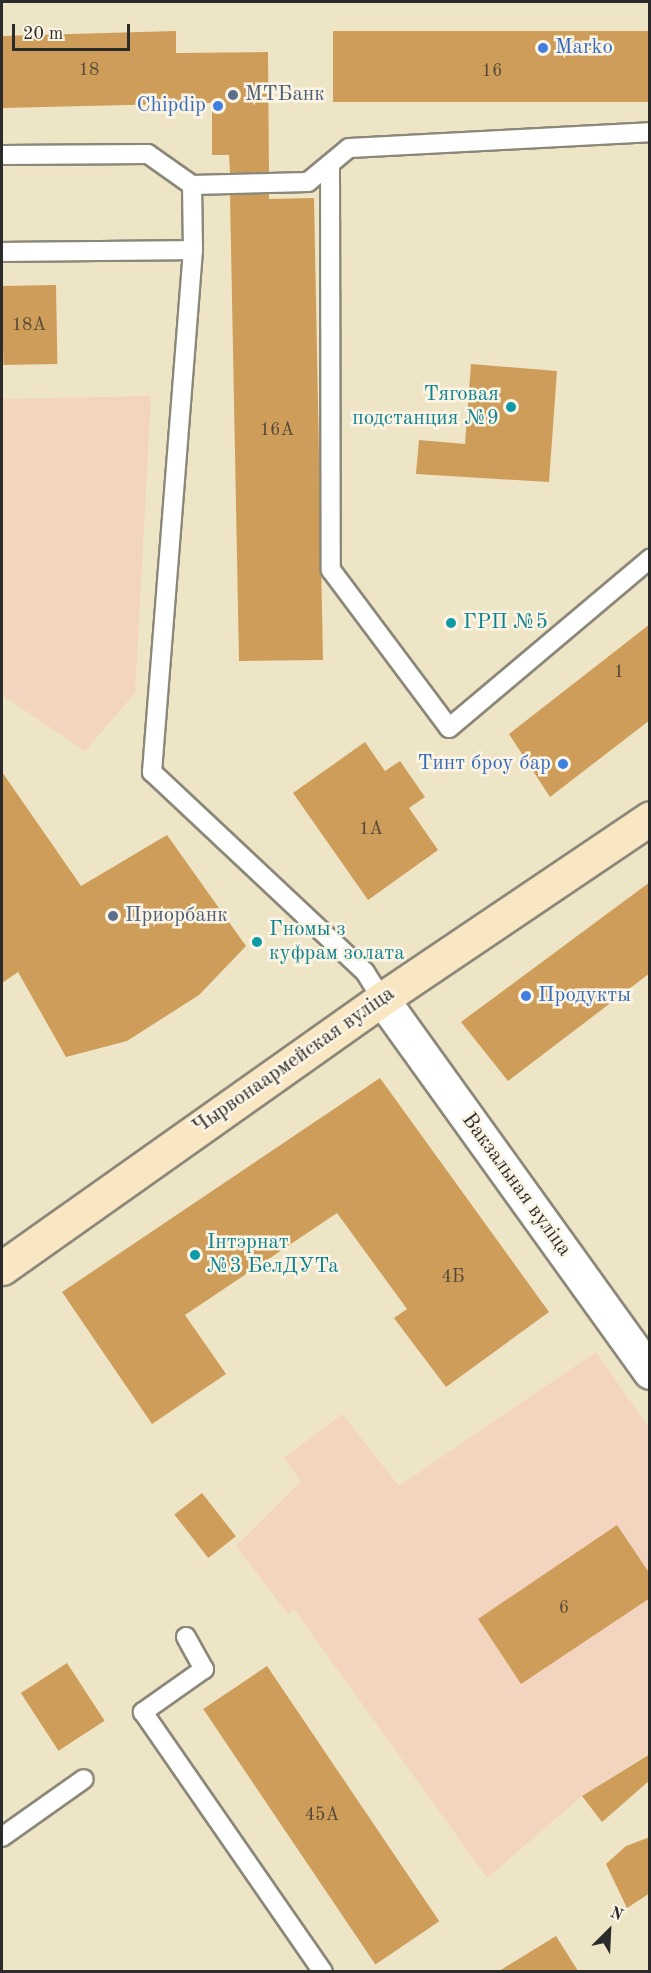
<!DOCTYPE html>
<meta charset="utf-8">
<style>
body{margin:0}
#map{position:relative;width:651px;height:1973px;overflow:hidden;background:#eee5c7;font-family:"Old Standard TT",serif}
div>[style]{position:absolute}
.built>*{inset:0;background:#f3d4be}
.building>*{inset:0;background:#cd9d59;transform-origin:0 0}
.roads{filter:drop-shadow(2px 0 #8c8879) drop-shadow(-2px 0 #8c8879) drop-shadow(0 2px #8c8879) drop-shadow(0 -2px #8c8879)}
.lane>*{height:18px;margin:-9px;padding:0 9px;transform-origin:9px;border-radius:9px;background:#fff}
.street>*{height:33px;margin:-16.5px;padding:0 16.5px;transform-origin:16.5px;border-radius:16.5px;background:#fff}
.secondary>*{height:33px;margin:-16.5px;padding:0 16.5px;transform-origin:16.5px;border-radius:16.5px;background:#f9e7c3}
.dots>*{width:16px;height:16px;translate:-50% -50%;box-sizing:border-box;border:3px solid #fcf5e5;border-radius:50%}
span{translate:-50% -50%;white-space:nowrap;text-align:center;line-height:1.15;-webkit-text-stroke:5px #fcf5e5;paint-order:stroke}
.number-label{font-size:18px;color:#544836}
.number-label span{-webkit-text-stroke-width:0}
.shop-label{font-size:21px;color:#366cbe}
.left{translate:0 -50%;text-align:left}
.right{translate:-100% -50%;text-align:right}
.service-label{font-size:21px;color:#4e5e75}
.culture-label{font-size:21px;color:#0d838f}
.street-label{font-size:21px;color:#2b2b2b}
.frame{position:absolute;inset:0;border:3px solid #2b2b2b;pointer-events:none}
.north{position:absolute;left:579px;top:1901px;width:60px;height:60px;-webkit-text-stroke:4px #fcf5e5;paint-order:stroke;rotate:24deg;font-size:16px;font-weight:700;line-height:24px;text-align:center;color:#2b2b2b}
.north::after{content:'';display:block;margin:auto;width:21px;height:27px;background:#2b2b2b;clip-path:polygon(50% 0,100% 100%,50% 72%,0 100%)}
.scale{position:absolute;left:12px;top:24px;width:118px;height:27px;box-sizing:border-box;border:3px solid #2b2b2b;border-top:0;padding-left:8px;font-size:18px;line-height:21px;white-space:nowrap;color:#2b2b2b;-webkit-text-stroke:4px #fcf5e5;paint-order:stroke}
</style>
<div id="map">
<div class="built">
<div style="clip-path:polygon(151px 396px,135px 693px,85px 751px,2px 695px,2px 399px)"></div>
<div style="clip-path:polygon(596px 1352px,649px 1428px,649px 1753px,582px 1796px,487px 1878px,294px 1609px,288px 1614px,236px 1546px,301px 1481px,284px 1458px,342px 1414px,399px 1486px)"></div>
</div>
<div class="building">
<div style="clip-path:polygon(176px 31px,176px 53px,268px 52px,269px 172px,230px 173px,229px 155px,212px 155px,212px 103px,2px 108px,2px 36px)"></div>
<div style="left:650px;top:31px;width:71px;height:317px;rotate:90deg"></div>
<div style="clip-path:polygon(269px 194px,269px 199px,314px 198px,323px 660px,239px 661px,230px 195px)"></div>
<div style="left:56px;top:285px;width:79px;height:54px;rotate:89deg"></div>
<div style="clip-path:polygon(471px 364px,557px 371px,549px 482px,416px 474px,419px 440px,465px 444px)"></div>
<div style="clip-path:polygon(650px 624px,650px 720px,550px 797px,509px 734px)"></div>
<div style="clip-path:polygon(365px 742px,385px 771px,400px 761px,425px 797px,409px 808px,438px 850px,368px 900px,293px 793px)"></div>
<div style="clip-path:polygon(2px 772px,81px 886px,167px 835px,246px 946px,199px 995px,127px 1041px,66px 1057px,18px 972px,2px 983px)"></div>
<div style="clip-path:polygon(650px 882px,650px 973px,508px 1081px,461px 1022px)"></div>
<div style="clip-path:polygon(380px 1078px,549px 1312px,446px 1387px,394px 1318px,407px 1309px,337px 1213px,185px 1315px,226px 1374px,152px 1424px,62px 1292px)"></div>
<div style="left:202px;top:1493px;width:55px;height:35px;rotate:52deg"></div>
<div style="clip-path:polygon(617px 1525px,650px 1574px,650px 1598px,521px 1684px,478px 1619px)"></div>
<div style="left:67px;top:1663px;width:69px;height:55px;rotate:57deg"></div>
<div style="left:267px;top:1666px;width:308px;height:77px;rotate:56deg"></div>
<div style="clip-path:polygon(650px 1754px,650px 1780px,602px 1822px,582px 1796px)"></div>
<div style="clip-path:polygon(650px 1837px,650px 1893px,627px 1908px,606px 1864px,626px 1846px)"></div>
<div style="clip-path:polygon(556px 1936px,578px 1971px,499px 1971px)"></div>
</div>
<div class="roads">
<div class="lane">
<div style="left:2px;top:155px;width:146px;rotate:-0.4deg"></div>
<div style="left:148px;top:154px;width:54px;rotate:35.2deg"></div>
<div style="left:192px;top:185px;width:116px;rotate:-1.5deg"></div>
<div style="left:308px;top:182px;width:53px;rotate:-39.7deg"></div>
<div style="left:349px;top:148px;width:301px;rotate:-3deg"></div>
<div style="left:330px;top:164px;width:406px;rotate:89.9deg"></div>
<div style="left:331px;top:570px;width:197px;rotate:53.2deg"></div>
<div style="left:449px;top:728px;width:263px;rotate:-40.1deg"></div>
<div style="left:192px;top:185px;width:65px;rotate:89.1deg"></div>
<div style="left:193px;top:250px;width:524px;rotate:94.49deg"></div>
<div style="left:152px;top:772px;width:292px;rotate:43.2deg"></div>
<div style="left:365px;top:972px;width:32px;rotate:58deg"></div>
<div style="left:2px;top:252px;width:191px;rotate:-0.6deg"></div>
<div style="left:186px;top:1637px;width:37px;rotate:61deg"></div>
<div style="left:204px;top:1669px;width:75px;rotate:144.8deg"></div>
<div style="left:143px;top:1712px;width:316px;rotate:55.3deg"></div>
<div style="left:2px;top:1837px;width:100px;rotate:-35.3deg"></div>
</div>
<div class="street">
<div style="left:382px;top:999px;width:459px;rotate:54.3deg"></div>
</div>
<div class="secondary">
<div style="left:2px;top:1268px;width:466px;rotate:-35.3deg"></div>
<div style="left:382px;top:999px;width:323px;rotate:-34deg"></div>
</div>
</div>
<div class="dots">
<div style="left:543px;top:48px;background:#3f7fe0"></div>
<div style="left:233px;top:95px;background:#5c6f8a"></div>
<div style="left:218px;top:106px;background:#3f7fe0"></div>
<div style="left:511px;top:407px;background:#0f9aa8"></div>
<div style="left:451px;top:623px;background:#0f9aa8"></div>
<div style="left:563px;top:764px;background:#3f7fe0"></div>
<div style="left:113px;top:916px;background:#5c6f8a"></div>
<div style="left:257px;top:942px;background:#0f9aa8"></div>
<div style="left:526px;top:996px;background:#3f7fe0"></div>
<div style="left:195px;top:1255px;background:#0f9aa8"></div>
</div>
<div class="number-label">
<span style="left:89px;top:70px">18</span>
<span style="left:492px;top:71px">16</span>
<span style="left:29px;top:325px">18А</span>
<span style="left:277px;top:430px">16А</span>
<span style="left:619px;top:672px">1</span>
<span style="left:371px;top:829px">1А</span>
<span style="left:453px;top:1277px">4Б</span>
<span style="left:564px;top:1608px">6</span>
<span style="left:322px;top:1815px">45А</span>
</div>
<div class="shop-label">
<span class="left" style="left:555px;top:48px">Marko</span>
<span class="right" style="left:206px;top:106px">Chipdip</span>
<span class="right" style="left:551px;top:764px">Тинт броу бар</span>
<span class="left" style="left:538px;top:996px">Продукты</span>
</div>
<div class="service-label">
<span class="left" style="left:245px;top:95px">МТБанк</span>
<span class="left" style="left:125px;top:916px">Приорбанк</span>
</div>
<div class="culture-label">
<span class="right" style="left:499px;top:407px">Тяговая<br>подстанция №9</span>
<span class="left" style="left:463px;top:623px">ГРП №5</span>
<span class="left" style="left:269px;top:942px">Гномы з<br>куфрам золата</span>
<span class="left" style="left:207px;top:1255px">Інтэрнат<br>№3 БелДУТа</span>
</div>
<div class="street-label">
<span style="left:294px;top:1061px;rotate:-35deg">Чырвонаармейская вуліца</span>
<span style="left:516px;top:1185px;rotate:54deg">Вакзальная вуліца</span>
</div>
<div class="frame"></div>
<div class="north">N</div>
<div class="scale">20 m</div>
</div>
